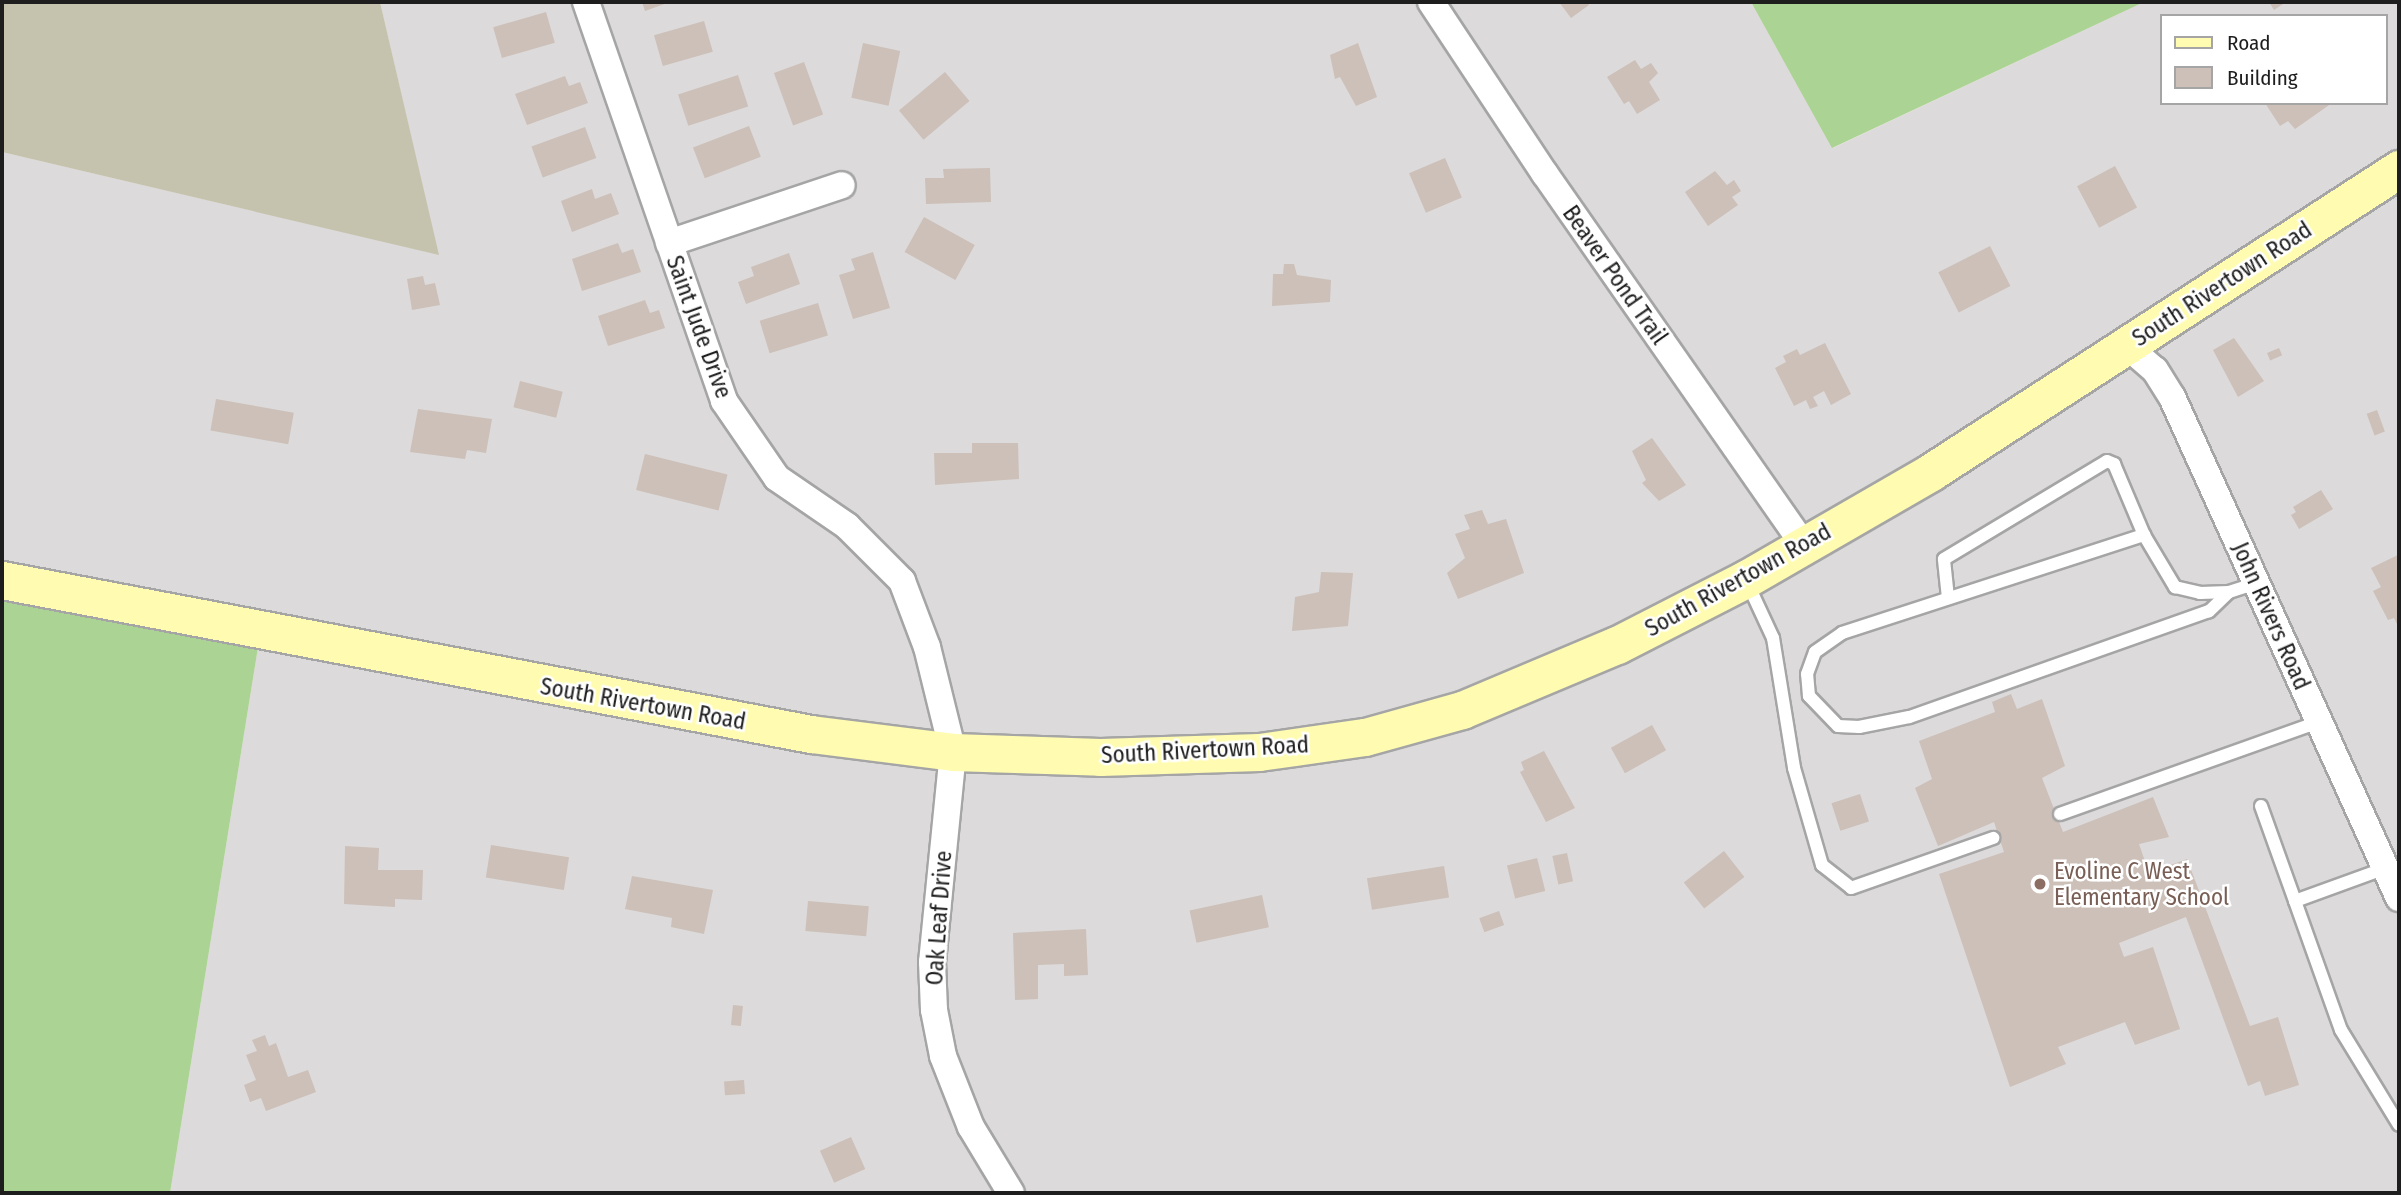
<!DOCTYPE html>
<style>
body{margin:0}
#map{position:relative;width:2401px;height:1195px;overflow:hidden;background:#f0eae2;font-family:"Fira Sans Condensed",sans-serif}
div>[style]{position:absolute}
.residential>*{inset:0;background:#dcdadb}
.construction>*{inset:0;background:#c5c3ad}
.forest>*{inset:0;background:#abd393}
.building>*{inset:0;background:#ccc0b8;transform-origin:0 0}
.roads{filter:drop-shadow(2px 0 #a5a5a5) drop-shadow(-2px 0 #a5a5a5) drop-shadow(0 2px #a5a5a5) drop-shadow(0 -2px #a5a5a5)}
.lane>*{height:12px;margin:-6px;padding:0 6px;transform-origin:6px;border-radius:6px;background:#fff}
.street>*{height:26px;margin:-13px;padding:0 13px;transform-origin:13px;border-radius:13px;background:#fff}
.secondary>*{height:37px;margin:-18.5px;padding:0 18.5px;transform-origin:18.5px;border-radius:18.5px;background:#fffcb1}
.dots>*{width:19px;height:19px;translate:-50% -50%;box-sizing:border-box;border:4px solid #fff;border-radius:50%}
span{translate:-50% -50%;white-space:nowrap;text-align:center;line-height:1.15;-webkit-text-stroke:5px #fff;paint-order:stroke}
.street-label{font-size:23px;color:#1e1e1e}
.education-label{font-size:23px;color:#785e54}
.left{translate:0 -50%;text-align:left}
.frame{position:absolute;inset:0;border:4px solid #1e1e1e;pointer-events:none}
.legend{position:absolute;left:2160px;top:14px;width:228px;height:91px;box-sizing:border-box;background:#fff;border:2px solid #a5a5a5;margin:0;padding:9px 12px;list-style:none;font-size:21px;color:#1e1e1e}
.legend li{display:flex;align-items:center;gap:14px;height:35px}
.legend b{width:35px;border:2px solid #a5a5a5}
</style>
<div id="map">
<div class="residential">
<div style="clip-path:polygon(evenodd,380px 2px,1751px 2px,1833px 148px,2144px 2px,2399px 2px,2399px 1193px,170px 1193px,264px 610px,2px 580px,2px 152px,438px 254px,380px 2px,2161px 16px,2385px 16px,2385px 103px,2161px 103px,2161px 16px)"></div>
</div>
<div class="construction">
<div style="clip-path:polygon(2px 2px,380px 2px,439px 255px,2px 152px)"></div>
</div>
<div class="forest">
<div style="clip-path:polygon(1751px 2px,2144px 2px,1832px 148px)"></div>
<div style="clip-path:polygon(2px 580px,264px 610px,170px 1193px,2px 1193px)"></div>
</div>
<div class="building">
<div style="clip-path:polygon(642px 2px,670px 2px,645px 11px)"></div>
<div style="clip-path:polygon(1559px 2px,1587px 2px,1589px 5px,1571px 18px)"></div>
<div style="clip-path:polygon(2269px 2px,2281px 2px,2283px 4px,2274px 10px)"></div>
<div style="left:546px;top:12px;width:32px;height:55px;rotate:74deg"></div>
<div style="left:704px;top:21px;width:32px;height:52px;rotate:74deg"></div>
<div style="left:863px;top:43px;width:38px;height:56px;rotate:12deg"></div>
<div style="clip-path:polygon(1358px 43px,1377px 97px,1356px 106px,1340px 77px,1335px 79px,1330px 55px)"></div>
<div style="clip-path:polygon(1635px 60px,1641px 69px,1651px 63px,1658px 73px,1649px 82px,1660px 100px,1637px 114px,1629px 101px,1624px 104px,1607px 77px)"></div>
<div style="left:804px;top:62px;width:56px;height:32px;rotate:70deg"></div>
<div style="left:945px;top:72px;width:38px;height:60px;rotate:50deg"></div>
<div style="left:738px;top:75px;width:33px;height:63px;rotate:72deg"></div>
<div style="clip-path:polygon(565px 76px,569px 86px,580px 82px,588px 103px,527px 125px,515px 94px)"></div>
<div style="clip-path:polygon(2265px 103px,2332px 103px,2295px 129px,2288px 121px,2280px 126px)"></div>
<div style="left:749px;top:126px;width:33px;height:60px;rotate:69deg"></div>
<div style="left:585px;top:127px;width:33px;height:57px;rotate:70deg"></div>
<div style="left:1445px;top:158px;width:43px;height:39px;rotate:67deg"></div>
<div style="left:2115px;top:166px;width:47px;height:43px;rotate:62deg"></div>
<div style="clip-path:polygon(990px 168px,991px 202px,926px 204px,925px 178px,944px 178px,943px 169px)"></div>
<div style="clip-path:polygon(1715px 171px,1727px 185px,1734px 180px,1741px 191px,1732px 197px,1738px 205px,1708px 226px,1685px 192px)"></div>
<div style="clip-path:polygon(592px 189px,595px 199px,611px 193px,619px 214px,572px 232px,561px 201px)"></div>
<div style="left:924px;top:217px;width:58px;height:40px;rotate:29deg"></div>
<div style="clip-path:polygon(618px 243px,622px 253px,633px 249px,641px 272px,582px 291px,572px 259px)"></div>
<div style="left:1990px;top:246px;width:45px;height:58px;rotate:63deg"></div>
<div style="clip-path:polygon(873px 252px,890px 308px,853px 319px,839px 275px,855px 270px,851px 259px)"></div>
<div style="clip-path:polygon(789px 253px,800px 284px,746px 304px,738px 282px,754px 276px,751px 267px)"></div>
<div style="clip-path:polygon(1284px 264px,1294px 264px,1297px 275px,1331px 280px,1330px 302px,1272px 306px,1273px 274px,1283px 274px)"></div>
<div style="clip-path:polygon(423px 276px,425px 285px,435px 283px,440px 305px,412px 310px,407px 279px)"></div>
<div style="clip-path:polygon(645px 300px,650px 313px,659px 310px,665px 328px,608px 346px,598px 316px)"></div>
<div style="left:818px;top:303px;width:34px;height:61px;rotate:73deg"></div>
<div style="clip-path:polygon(2234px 338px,2264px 381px,2238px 397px,2213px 350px)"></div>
<div style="clip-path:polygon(1825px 343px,1851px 394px,1831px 405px,1824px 391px,1813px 397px,1818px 406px,1810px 409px,1806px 400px,1794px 406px,1775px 368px,1786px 362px,1783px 356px,1797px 349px,1800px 355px)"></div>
<div style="left:2279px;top:348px;width:8px;height:13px;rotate:67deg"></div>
<div style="left:520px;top:381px;width:44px;height:27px;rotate:14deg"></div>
<div style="left:216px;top:399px;width:79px;height:32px;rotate:10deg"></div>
<div style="clip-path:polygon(418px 409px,492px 419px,486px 453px,467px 450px,465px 459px,410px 452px)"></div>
<div style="left:2377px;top:410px;width:23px;height:11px;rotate:70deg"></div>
<div style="clip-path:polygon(1652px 438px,1686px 485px,1659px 501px,1642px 483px,1646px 480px,1632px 451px)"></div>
<div style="clip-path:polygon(972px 443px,1018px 443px,1019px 479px,935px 485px,934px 453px,972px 453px)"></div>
<div style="left:645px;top:454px;width:85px;height:37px;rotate:14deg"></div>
<div style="clip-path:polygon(2321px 490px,2333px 509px,2299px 529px,2291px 515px,2296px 512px,2293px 507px)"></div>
<div style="clip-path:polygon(1482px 510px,1488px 524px,1506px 519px,1524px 573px,1458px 599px,1447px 573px,1465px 558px,1455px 534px,1470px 529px,1464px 515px)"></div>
<div style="clip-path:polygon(2398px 555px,2399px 558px,2399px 628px,2394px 618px,2388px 620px,2373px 591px,2381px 587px,2371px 568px)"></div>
<div style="clip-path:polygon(1321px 572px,1353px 573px,1348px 626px,1292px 631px,1295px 597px,1319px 592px)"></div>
<div style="clip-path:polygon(2011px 694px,2017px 709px,2042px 699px,2065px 766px,2042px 778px,2063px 832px,2153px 797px,2169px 837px,2139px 844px,2149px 873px,2187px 859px,2250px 1026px,2278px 1017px,2299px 1085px,2265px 1096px,2260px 1081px,2248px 1086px,2186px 917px,2119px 943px,2124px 957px,2153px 947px,2180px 1029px,2135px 1045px,2125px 1022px,2058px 1047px,2066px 1064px,2010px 1087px,1939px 874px,2004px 852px,1994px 822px,1938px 846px,1915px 788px,1932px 779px,1919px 741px,1995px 712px,1992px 702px)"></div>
<div style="left:1652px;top:725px;width:29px;height:47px;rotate:61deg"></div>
<div style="clip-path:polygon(1544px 751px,1575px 808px,1546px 822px,1520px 772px,1524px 770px,1521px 762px)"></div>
<div style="left:1860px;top:794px;width:29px;height:30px;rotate:72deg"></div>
<div style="left:491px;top:845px;width:79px;height:33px;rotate:9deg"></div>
<div style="clip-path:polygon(345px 846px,379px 848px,378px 870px,423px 870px,422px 900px,395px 899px,395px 907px,344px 904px)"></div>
<div style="left:1724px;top:851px;width:33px;height:51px;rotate:52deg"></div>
<div style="left:1567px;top:853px;width:29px;height:15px;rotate:78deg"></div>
<div style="left:1537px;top:858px;width:34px;height:31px;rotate:76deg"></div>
<div style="left:1444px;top:866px;width:32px;height:78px;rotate:81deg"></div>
<div style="clip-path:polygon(632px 876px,713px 890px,704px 934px,671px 927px,672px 918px,625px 909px)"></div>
<div style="left:1262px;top:895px;width:33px;height:74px;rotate:78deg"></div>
<div style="left:808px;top:901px;width:61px;height:30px;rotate:5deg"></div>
<div style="left:1499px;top:911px;width:15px;height:21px;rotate:70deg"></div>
<div style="clip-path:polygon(1086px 929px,1088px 975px,1064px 976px,1064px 964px,1038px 965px,1038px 999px,1015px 1000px,1013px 933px)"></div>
<div style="left:733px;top:1005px;width:10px;height:20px;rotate:6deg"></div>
<div style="clip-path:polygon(265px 1035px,269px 1046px,276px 1043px,288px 1077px,308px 1070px,316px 1092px,266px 1111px,261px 1098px,250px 1102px,244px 1085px,256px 1080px,246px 1055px,257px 1051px,252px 1040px)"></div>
<div style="left:744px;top:1080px;width:14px;height:20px;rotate:86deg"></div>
<div style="left:851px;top:1137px;width:35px;height:34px;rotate:66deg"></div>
</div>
<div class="roads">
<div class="lane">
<div style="left:1747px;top:582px;width:62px;rotate:65.1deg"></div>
<div style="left:1773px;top:638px;width:132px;rotate:80.8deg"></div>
<div style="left:1794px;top:768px;width:101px;rotate:73.9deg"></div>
<div style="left:1822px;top:865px;width:37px;rotate:38deg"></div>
<div style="left:1851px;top:888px;width:151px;rotate:-19.4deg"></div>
<div style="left:2229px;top:592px;width:28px;rotate:136deg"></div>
<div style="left:2209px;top:611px;width:318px;rotate:160.5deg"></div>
<div style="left:1909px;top:717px;width:51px;rotate:168.7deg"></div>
<div style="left:1859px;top:727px;width:21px;rotate:-177deg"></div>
<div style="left:1838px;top:726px;width:42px;rotate:-134deg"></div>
<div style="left:1809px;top:696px;width:22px;rotate:-95deg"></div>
<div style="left:1807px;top:674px;width:23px;rotate:-70deg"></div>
<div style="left:1815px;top:652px;width:33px;rotate:-35deg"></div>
<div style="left:1842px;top:633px;width:318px;rotate:-18deg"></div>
<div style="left:2144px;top:535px;width:61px;rotate:59.2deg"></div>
<div style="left:2175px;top:587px;width:26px;rotate:13deg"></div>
<div style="left:2200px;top:593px;width:29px;rotate:-2deg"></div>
<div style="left:2229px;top:592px;width:28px;rotate:-18deg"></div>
<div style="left:1948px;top:598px;width:39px;rotate:-96deg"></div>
<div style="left:1944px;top:559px;width:190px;rotate:-31deg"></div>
<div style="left:2107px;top:461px;width:8px;rotate:23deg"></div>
<div style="left:2114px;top:464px;width:77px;rotate:67.1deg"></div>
<div style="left:2261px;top:806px;width:101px;rotate:70.3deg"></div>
<div style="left:2295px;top:901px;width:97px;rotate:-19.9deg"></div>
<div style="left:2060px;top:814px;width:275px;rotate:-19.6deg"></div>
<div style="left:2295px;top:901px;width:137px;rotate:70.4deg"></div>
<div style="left:2341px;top:1030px;width:111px;rotate:58.6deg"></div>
</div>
<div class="street">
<div style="left:586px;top:2px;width:422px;rotate:70.9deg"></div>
<div style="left:724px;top:401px;width:93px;rotate:55.5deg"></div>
<div style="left:777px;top:478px;width:85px;rotate:34.4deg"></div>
<div style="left:847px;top:526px;width:78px;rotate:45deg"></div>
<div style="left:902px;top:581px;width:71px;rotate:69.3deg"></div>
<div style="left:927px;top:647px;width:108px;rotate:76.1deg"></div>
<div style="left:953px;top:752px;width:211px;rotate:95.7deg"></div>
<div style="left:932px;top:962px;width:48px;rotate:87.6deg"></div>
<div style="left:934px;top:1010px;width:47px;rotate:78.9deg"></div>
<div style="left:943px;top:1056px;width:76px;rotate:68.5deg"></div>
<div style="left:971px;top:1127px;width:77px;rotate:58.8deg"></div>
<div style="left:1431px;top:2px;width:206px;rotate:56.5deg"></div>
<div style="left:1545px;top:174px;width:452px;rotate:55.1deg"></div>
<div style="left:669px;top:243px;width:182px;rotate:-18.5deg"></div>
<div style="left:2127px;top:346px;width:37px;rotate:41deg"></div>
<div style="left:2155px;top:370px;width:32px;rotate:58deg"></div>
<div style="left:2172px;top:397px;width:550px;rotate:65.63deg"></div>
</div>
<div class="secondary">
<div style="left:2px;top:580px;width:824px;rotate:10.78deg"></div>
<div style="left:811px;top:734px;width:143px;rotate:7.2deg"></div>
<div style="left:953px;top:752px;width:147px;rotate:1.9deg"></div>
<div style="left:1100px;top:757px;width:159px;rotate:-1.8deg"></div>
<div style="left:1259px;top:752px;width:107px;rotate:-8.1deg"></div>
<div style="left:1365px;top:737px;width:101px;rotate:-15.6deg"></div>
<div style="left:1462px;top:710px;width:168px;rotate:-22.8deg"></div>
<div style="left:1617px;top:645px;width:145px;rotate:-27.1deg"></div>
<div style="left:1746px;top:579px;width:214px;rotate:-30deg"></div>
<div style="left:1931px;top:472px;width:558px;rotate:-32.92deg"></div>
</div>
</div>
<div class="dots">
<div style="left:2040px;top:884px;background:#8d6e63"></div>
</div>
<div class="street-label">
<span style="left:1615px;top:275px;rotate:55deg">Beaver Pond Trail</span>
<span style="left:2222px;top:284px;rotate:-33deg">South Rivertown Road</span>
<span style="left:699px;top:327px;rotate:70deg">Saint Jude Drive</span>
<span style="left:1738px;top:580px;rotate:-29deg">South Rivertown Road</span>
<span style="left:2271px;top:616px;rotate:66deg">John Rivers Road</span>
<span style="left:643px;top:704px;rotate:10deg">South Rivertown Road</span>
<span style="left:1205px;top:750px;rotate:-3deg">South Rivertown Road</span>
<span style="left:939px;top:918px;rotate:-86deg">Oak Leaf Drive</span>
</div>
<div class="education-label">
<span class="left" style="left:2054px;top:884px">Evoline C West<br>Elementary School</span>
</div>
<div class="frame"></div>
<ul class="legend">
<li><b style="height:9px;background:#fffcb1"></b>Road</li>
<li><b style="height:19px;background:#ccc0b8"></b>Building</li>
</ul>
</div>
